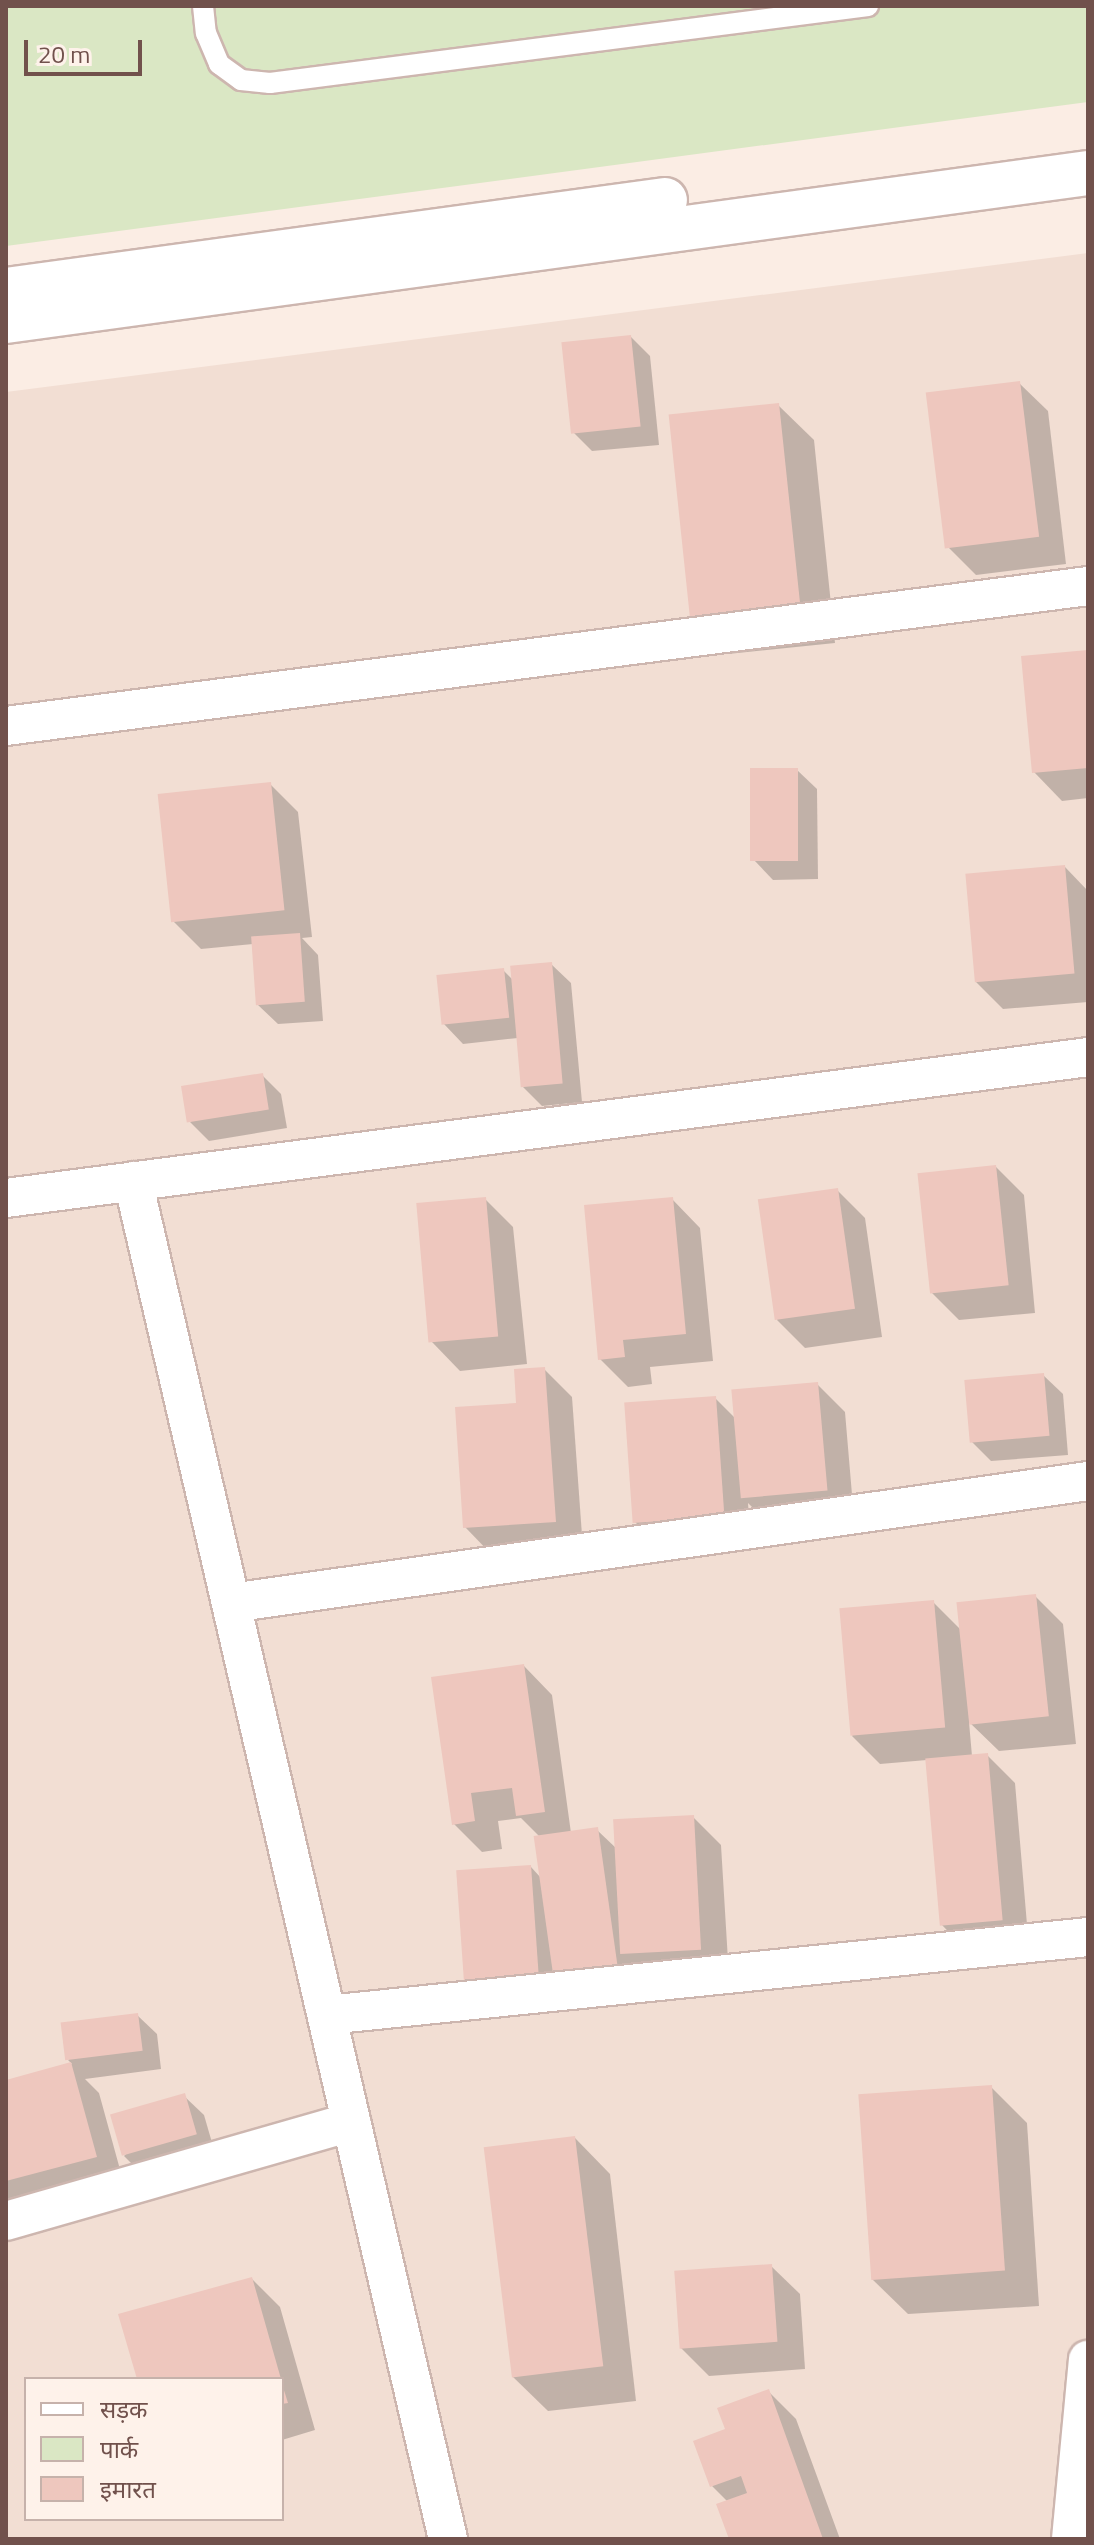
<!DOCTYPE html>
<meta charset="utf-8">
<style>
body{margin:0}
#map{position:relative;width:1094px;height:2545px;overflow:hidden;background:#fbede4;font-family:"Titillium Web","Noto Sans Devanagari",sans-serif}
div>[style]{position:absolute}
.residential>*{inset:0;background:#f2ded3}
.green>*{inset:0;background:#dae7c4}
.shadow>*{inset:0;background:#0003}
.building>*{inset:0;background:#eec7be;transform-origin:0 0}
.roads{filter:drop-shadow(2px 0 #cdb6af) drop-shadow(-2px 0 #cdb6af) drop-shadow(0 2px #cdb6af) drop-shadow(0 -2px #cdb6af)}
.service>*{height:20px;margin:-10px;padding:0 10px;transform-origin:10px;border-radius:10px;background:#fff}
.minor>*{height:38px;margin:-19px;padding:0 19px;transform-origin:19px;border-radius:19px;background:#fff}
.tertiary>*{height:44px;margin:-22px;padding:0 22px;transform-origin:22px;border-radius:22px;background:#fff}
span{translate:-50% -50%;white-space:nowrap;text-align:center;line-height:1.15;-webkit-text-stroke:6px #fef2ea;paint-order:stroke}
.frame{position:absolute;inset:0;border:8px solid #71514c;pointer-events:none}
.legend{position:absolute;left:24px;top:2377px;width:260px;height:144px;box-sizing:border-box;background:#fef2ea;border:2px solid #c6b2ab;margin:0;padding:10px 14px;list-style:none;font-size:24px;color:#71514c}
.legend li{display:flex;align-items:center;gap:16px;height:40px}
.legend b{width:40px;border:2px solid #c6b2ab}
.scale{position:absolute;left:24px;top:40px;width:118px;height:36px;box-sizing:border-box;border:4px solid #71514c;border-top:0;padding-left:10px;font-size:24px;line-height:28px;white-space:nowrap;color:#71514c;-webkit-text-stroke:6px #fef2ea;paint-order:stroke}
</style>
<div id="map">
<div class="residential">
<div style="clip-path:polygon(evenodd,1088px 253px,1088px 2539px,6px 2539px,6px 392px,1088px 253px,26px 2379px,282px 2379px,282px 2519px,26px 2519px,26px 2379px)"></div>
</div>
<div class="green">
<div style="clip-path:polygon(6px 6px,1088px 6px,1088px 102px,6px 246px)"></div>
</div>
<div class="shadow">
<div style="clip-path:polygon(631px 337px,650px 356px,659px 445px,592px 451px,573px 432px)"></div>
<div style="clip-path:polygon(1019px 383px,1048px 411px,1066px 564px,976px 575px,948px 547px)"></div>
<div style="clip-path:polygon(778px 405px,814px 440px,835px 643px,728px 654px,693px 618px)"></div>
<div style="clip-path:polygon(1088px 652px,1088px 798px,1062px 801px,1034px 772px)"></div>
<div style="clip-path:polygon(797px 770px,817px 789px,818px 879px,773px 880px,754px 860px)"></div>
<div style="clip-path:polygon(270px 784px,298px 812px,312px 937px,302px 938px,318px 955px,323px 1021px,278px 1024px,258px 1005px,253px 944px,201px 949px,173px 921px)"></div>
<div style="clip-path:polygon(1065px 867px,1088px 891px,1088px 1002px,1003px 1009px,975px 981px)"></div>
<div style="clip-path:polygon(551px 964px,571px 983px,582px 1102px,542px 1106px,523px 1087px,518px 1038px,463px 1044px,444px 1024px,503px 970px,513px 980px)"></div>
<div style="clip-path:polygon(262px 1075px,281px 1094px,287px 1128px,209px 1141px,190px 1122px)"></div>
<div style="clip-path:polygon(996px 1167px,1024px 1195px,1035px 1313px,959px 1320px,931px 1292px)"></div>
<div style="clip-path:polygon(837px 1190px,865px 1218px,882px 1337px,805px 1348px,777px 1320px)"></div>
<div style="clip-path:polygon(485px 1199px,513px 1227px,527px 1364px,460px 1371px,432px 1342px)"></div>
<div style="clip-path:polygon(672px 1199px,700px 1228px,713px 1361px,650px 1367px,652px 1384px,628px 1387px,600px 1359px)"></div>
<div style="clip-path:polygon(544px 1369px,572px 1397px,583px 1549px,493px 1556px,465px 1527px,519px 1405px)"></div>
<div style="clip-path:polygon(1043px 1375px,1063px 1394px,1068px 1455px,991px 1461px,972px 1442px)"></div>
<div style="clip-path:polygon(817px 1384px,845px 1412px,854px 1518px,770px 1525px,748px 1503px,751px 1544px,662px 1549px,634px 1521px,715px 1398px,735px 1418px)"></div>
<div style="clip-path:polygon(1035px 1596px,1063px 1624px,1076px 1744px,999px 1751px,969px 1722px,972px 1756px,987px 1755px,1015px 1783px,1029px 1948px,970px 1954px,942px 1925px,927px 1760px,880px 1764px,852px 1736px,933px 1602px,961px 1630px)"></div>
<div style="clip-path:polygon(524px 1666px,552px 1695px,571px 1833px,597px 1830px,617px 1849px,693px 1817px,721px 1845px,729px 1977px,494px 2011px,531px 1867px,541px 1878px,540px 1837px,521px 1818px,498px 1821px,502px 1849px,482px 1852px,454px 1824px)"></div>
<div style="clip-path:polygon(137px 2015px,157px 2034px,161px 2069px,85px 2079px,99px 2093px,124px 2184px,6px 2216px,6px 2082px,72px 2064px,68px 2060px)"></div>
<div style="clip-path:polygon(991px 2087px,1027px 2123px,1039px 2306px,908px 2314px,872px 2279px)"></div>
<div style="clip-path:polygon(184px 2096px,204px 2115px,215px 2153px,143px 2175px,124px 2156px)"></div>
<div style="clip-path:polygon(575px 2138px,610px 2174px,636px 2401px,548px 2411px,512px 2376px)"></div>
<div style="clip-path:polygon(771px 2266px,800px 2294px,805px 2369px,709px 2376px,681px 2348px)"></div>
<div style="clip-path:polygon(252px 2279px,280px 2307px,315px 2430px,282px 2440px,282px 2379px,139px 2379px)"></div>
<div style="clip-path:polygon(768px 2391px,796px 2419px,840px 2539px,731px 2539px,728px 2502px,712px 2486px,727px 2430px)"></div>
</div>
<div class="building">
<div style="left:631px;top:335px;width:92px;height:70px;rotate:84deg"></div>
<div style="left:1020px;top:381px;width:157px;height:95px;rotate:83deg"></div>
<div style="left:779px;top:403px;width:206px;height:111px;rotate:84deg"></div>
<div style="clip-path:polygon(1088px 650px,1088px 768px,1032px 773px,1021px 656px)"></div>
<div style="left:750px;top:768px;width:48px;height:93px"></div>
<div style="left:271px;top:782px;width:129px;height:114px;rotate:84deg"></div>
<div style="left:1065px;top:865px;width:109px;height:100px;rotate:85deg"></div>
<div style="left:300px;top:933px;width:69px;height:49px;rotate:86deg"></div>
<div style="left:552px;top:962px;width:122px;height:42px;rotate:85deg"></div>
<div style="left:504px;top:968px;width:50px;height:68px;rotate:84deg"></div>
<div style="left:263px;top:1073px;width:37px;height:83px;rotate:81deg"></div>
<div style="left:996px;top:1165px;width:121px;height:79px;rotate:84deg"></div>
<div style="left:838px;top:1188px;width:122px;height:81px;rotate:82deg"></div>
<div style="left:486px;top:1197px;width:140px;height:70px;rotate:85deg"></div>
<div style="clip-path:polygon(673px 1197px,686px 1334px,623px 1340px,625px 1357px,598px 1360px,584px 1205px)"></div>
<div style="clip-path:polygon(545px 1367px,556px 1522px,463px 1528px,455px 1407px,516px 1403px,514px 1369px)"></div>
<div style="left:1044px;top:1373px;width:63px;height:80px;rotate:85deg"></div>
<div style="left:818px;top:1382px;width:109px;height:87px;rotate:85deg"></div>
<div style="left:716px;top:1396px;width:121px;height:92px;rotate:86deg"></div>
<div style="left:1036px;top:1594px;width:123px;height:80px;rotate:84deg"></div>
<div style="left:934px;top:1600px;width:128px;height:95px;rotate:85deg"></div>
<div style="clip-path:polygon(524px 1664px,545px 1812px,516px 1816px,512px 1788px,471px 1793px,475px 1821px,452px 1825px,431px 1677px)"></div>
<div style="left:988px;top:1753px;width:168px;height:63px;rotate:85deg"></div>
<div style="left:694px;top:1815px;width:135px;height:81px;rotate:87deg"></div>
<div style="left:598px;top:1827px;width:142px;height:65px;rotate:82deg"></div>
<div style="left:531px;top:1865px;width:114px;height:75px;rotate:86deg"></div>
<div style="left:138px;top:2013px;width:38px;height:78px;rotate:83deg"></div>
<div style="clip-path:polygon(71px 2062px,97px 2157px,6px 2181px,6px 2080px)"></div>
<div style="left:992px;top:2085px;width:186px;height:134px;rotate:86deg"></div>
<div style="left:185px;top:2093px;width:43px;height:78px;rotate:74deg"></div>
<div style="left:575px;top:2136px;width:232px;height:92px;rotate:83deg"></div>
<div style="left:772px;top:2264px;width:78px;height:98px;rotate:86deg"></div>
<div style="clip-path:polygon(252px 2277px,281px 2379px,137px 2379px,118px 2314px)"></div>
<div style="clip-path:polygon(282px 2384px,288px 2403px,282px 2404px)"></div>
<div style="clip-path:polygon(769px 2389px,823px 2539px,729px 2539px,716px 2504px,747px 2493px,741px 2476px,710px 2487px,693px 2441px,725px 2429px,717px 2408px)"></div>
</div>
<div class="roads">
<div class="service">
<div style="left:203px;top:6px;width:27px;rotate:84deg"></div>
<div style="left:206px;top:33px;width:34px;rotate:67deg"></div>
<div style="left:219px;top:64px;width:27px;rotate:36deg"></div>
<div style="left:241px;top:80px;width:29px;rotate:6deg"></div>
<div style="left:270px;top:83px;width:603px;rotate:-7.34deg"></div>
</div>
<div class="minor">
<div style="left:6px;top:726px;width:1091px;rotate:-7.37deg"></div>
<div style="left:133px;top:1181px;width:1394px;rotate:76.94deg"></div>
<div style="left:6px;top:1198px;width:1091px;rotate:-7.42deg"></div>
<div style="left:231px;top:1603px;width:866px;rotate:-8.1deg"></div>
<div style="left:327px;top:2015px;width:765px;rotate:-5.85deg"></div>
<div style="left:6px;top:2221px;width:359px;rotate:-16deg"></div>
<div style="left:1071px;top:2539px;width:180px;rotate:-84.6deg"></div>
</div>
<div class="tertiary">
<div style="left:6px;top:290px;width:665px;rotate:-7.78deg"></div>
<div style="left:6px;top:321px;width:1092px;rotate:-7.79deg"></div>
</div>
</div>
<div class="frame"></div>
<ul class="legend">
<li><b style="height:10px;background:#fff"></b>सड़क</li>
<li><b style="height:22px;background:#dae7c4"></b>पार्क</li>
<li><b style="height:22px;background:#eec7be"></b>इमारत</li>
</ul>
<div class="scale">20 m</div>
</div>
